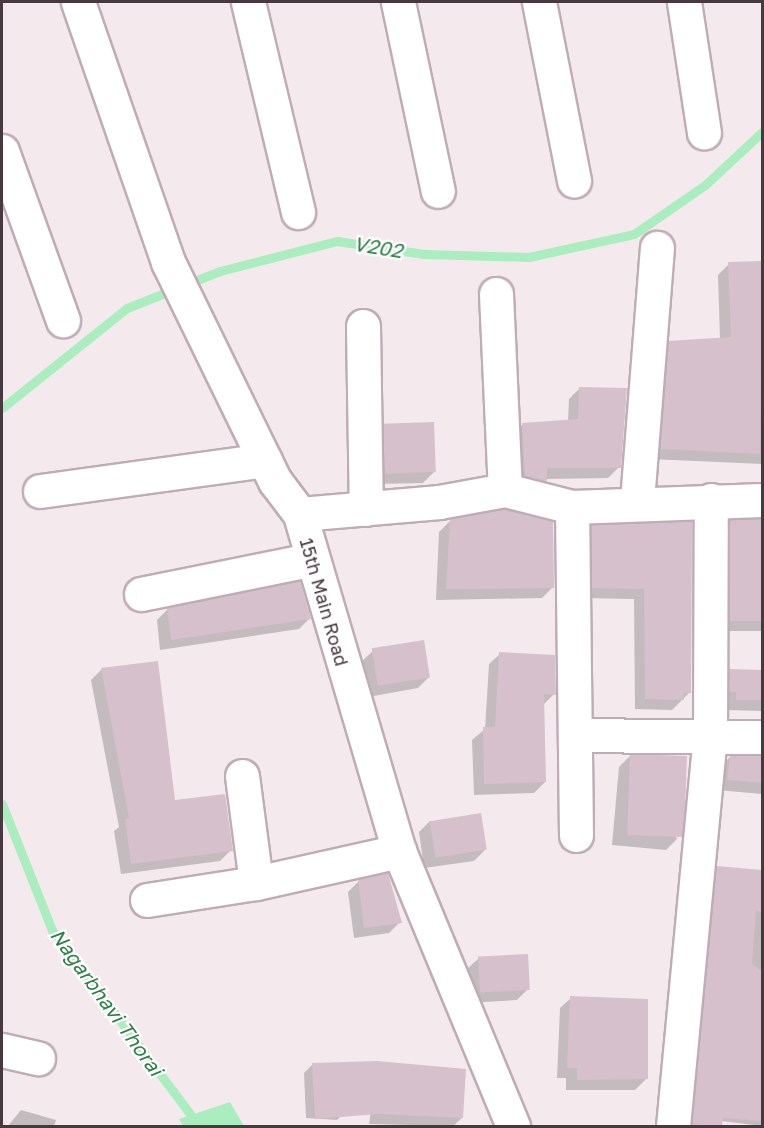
<!DOCTYPE html>
<style>
body{margin:0}
#map{position:relative;width:764px;height:1128px;overflow:hidden;background:#f4eaee;font-family:"Golos Text",sans-serif}
div>[style]{position:absolute}
.water>*{inset:0;background:#aaedbe}
.shadow>*{inset:0;background:#0003}
.stream>*{height:9px;margin:-4.5px;padding:0 4.5px;transform-origin:4.5px;border-radius:4.5px;background:#aaedbe}
.building>*{inset:0;background:#d5c0cb;transform-origin:0 0}
.roads{filter:drop-shadow(2px 0 #bfadb5) drop-shadow(-2px 0 #bfadb5) drop-shadow(0 2px #bfadb5) drop-shadow(0 -2px #bfadb5)}
.minor>*{height:33px;margin:-16.5px;padding:0 16.5px;transform-origin:16.5px;border-radius:16.5px;background:#fff}
span{translate:-50% -50%;white-space:nowrap;text-align:center;line-height:1.15;-webkit-text-stroke:4.5px #fff;paint-order:stroke}
.street-label{font-size:18px;color:#483840}
.water-label{font-size:20px;color:#2c7f46;font-style:italic}
.frame{position:absolute;inset:0;border:3px solid #483840;pointer-events:none}
</style>
<div id="map">
<div class="water">
<div style="clip-path:polygon(230px 1102px,244px 1126px,183px 1126px,179px 1119px)"></div>
</div>
<div class="shadow">
<div style="clip-path:polygon(762px 262px,762px 464px,650px 459px,658px 353px,669px 343px,720px 339px,718px 275px,729px 264px)"></div>
<div style="clip-path:polygon(580px 388px,619px 467px,608px 478px,546px 479px,535px 491px,514px 486px,512px 435px,523px 424px,568px 421px,569px 399px)"></div>
<div style="clip-path:polygon(384px 426px,434px 472px,423px 483px,374px 484px,373px 436px)"></div>
<div style="clip-path:polygon(762px 520px,762px 631px,719px 631px,719px 532px,730px 521px)"></div>
<div style="clip-path:polygon(450px 521px,553px 587px,542px 598px,436px 600px,439px 532px)"></div>
<div style="clip-path:polygon(691px 523px,690px 692px,672px 710px,635px 709px,634px 599px,581px 598px,581px 537px,592px 527px)"></div>
<div style="clip-path:polygon(168px 609px,310px 618px,299px 629px,160px 650px,157px 620px)"></div>
<div style="clip-path:polygon(373px 651px,429px 677px,418px 688px,368px 697px,362px 661px)"></div>
<div style="clip-path:polygon(500px 654px,554px 694px,542px 706px,545px 782px,534px 793px,474px 795px,472px 740px,485px 729px,489px 664px)"></div>
<div style="clip-path:polygon(102px 669px,174px 802px,231px 850px,220px 861px,121px 874px,114px 831px,119px 827px,91px 680px)"></div>
<div style="clip-path:polygon(730px 671px,762px 671px,762px 711px,725px 710px,719px 682px)"></div>
<div style="clip-path:polygon(762px 755px,762px 794px,717px 790px,719px 768px,730px 757px)"></div>
<div style="clip-path:polygon(630px 756px,677px 839px,666px 850px,612px 845px,619px 767px)"></div>
<div style="clip-path:polygon(430px 821px,485px 850px,474px 861px,424px 868px,419px 832px)"></div>
<div style="clip-path:polygon(717px 868px,762px 872px,762px 1126px,705px 1119px,703px 1126px,683px 1126px,707px 878px)"></div>
<div style="clip-path:polygon(359px 881px,400px 922px,389px 933px,354px 938px,348px 892px)"></div>
<div style="clip-path:polygon(478px 959px,528px 989px,517px 1000px,469px 1003px,467px 969px)"></div>
<div style="clip-path:polygon(571px 998px,646px 1079px,635px 1090px,566px 1090px,566px 1078px,557px 1078px,560px 1008px)"></div>
<div style="clip-path:polygon(313px 1064px,346px 1111px,337px 1120px,306px 1118px,304px 1073px)"></div>
<div style="clip-path:polygon(376px 1077px,462px 1118px,453px 1126px,369px 1124px)"></div>
<div style="clip-path:polygon(21px 1110px,56px 1120px,54px 1126px,8px 1126px)"></div>
</div>
<div class="stream">
<div style="left:2px;top:408px;width:160px;rotate:-38.7deg"></div>
<div style="left:127px;top:308px;width:100px;rotate:-21.7deg"></div>
<div style="left:220px;top:271px;width:121px;rotate:-14.4deg"></div>
<div style="left:337px;top:241px;width:88px;rotate:8.5deg"></div>
<div style="left:424px;top:254px;width:105px;rotate:1.6deg"></div>
<div style="left:529px;top:257px;width:107px;rotate:-12.4deg"></div>
<div style="left:634px;top:234px;width:86px;rotate:-34.6deg"></div>
<div style="left:705px;top:185px;width:78px;rotate:-42.9deg"></div>
<div style="left:2px;top:804px;width:136px;rotate:68.4deg"></div>
<div style="left:52px;top:930px;width:245px;rotate:53.1deg"></div>
</div>
<div class="building">
<div style="clip-path:polygon(762px 261px,760px 454px,660px 449px,668px 341px,731px 337px,728px 262px)"></div>
<div style="clip-path:polygon(579px 387px,627px 388px,621px 468px,547px 468px,547px 481px,525px 476px,522px 423px,578px 419px)"></div>
<div style="left:434px;top:422px;width:50px;height:51px;rotate:88deg"></div>
<div style="clip-path:polygon(504px 509px,553px 522px,554px 588px,446px 589px,450px 519px)"></div>
<div style="left:762px;top:519px;width:102px;height:32px;rotate:90deg"></div>
<div style="clip-path:polygon(692px 521px,691px 693px,684px 693px,684px 700px,645px 699px,644px 589px,592px 588px,591px 525px)"></div>
<div style="clip-path:polygon(300px 581px,311px 619px,171px 640px,167px 608px)"></div>
<div style="left:424px;top:640px;width:38px;height:53px;rotate:81deg"></div>
<div style="clip-path:polygon(499px 652px,555px 655px,556px 695px,544px 694px,546px 782px,484px 784px,483px 727px,495px 727px)"></div>
<div style="clip-path:polygon(158px 661px,175px 800px,225px 794px,233px 851px,131px 864px,125px 819px,129px 818px,101px 668px)"></div>
<div style="clip-path:polygon(729px 669px,762px 670px,762px 700px,736px 700px,736px 692px,729px 692px)"></div>
<div style="left:630px;top:754px;width:57px;height:81px;rotate:2deg"></div>
<div style="clip-path:polygon(730px 755px,762px 756px,762px 783px,727px 780px)"></div>
<div style="left:481px;top:813px;width:37px;height:52px;rotate:81deg"></div>
<div style="clip-path:polygon(717px 866px,762px 870px,762px 912px,756px 911px,752px 964px,762px 971px,762px 1121px,723px 1118px,722px 1126px,710px 1126px,692px 1124px)"></div>
<div style="clip-path:polygon(388px 873px,402px 923px,364px 928px,358px 879px)"></div>
<div style="left:528px;top:954px;width:36px;height:50px;rotate:87deg"></div>
<div style="clip-path:polygon(570px 996px,648px 999px,648px 1079px,577px 1080px,577px 1068px,567px 1068px)"></div>
<div style="clip-path:polygon(377px 1061px,466px 1069px,463px 1118px,379px 1114px,315px 1119px,312px 1063px)"></div>
</div>
<div class="roads">
<div class="minor">
<div style="left:78px;top:2px;width:275px;rotate:70.9deg"></div>
<div style="left:168px;top:262px;width:244px;rotate:64deg"></div>
<div style="left:275px;top:481px;width:41px;rotate:52.9deg"></div>
<div style="left:248px;top:2px;width:216px;rotate:76.6deg"></div>
<div style="left:398px;top:2px;width:193px;rotate:78.1deg"></div>
<div style="left:539px;top:2px;width:182px;rotate:78.9deg"></div>
<div style="left:684px;top:2px;width:132px;rotate:81.3deg"></div>
<div style="left:2px;top:151px;width:180px;rotate:70.2deg"></div>
<div style="left:496px;top:294px;width:196px;rotate:87.4deg"></div>
<div style="left:363px;top:326px;width:183px;rotate:89.1deg"></div>
<div style="left:40px;top:491px;width:227px;rotate:-7.8deg"></div>
<div style="left:637px;top:501px;width:254px;rotate:-85.5deg"></div>
<div style="left:572px;top:507px;width:328px;rotate:89.3deg"></div>
<div style="left:141px;top:594px;width:171px;rotate:-11.4deg"></div>
<div style="left:575px;top:735px;width:187px;rotate:0.6deg"></div>
<div style="left:242px;top:776px;width:108px;rotate:82.5deg"></div>
<div style="left:147px;top:900px;width:110px;rotate:-8.9deg"></div>
<div style="left:256px;top:883px;width:147px;rotate:-12.6deg"></div>
<div style="left:2px;top:1050px;width:37px;rotate:13deg"></div>
<div style="left:513px;top:1126px;width:298px;rotate:-112.5deg"></div>
<div style="left:399px;top:851px;width:351px;rotate:-106.4deg"></div>
<div style="left:300px;top:514px;width:140px;rotate:-4.9deg"></div>
<div style="left:439px;top:502px;width:67px;rotate:-10.3deg"></div>
<div style="left:505px;top:490px;width:69px;rotate:14.2deg"></div>
<div style="left:572px;top:507px;width:190px;rotate:-2.1deg"></div>
<div style="left:673px;top:1126px;width:391px;rotate:-84.6deg"></div>
<div style="left:710px;top:737px;width:237px;rotate:-89.8deg"></div>
</div>
</div>
<div class="street-label">
<span style="left:324px;top:602px;rotate:74deg">15th Main Road</span>
</div>
<div class="water-label">
<span style="left:378px;top:247px;rotate:9deg">V202</span>
<span style="left:107px;top:1002px;rotate:54deg">Nagarbhavi Thorai</span>
</div>
<div class="frame"></div>
</div>
